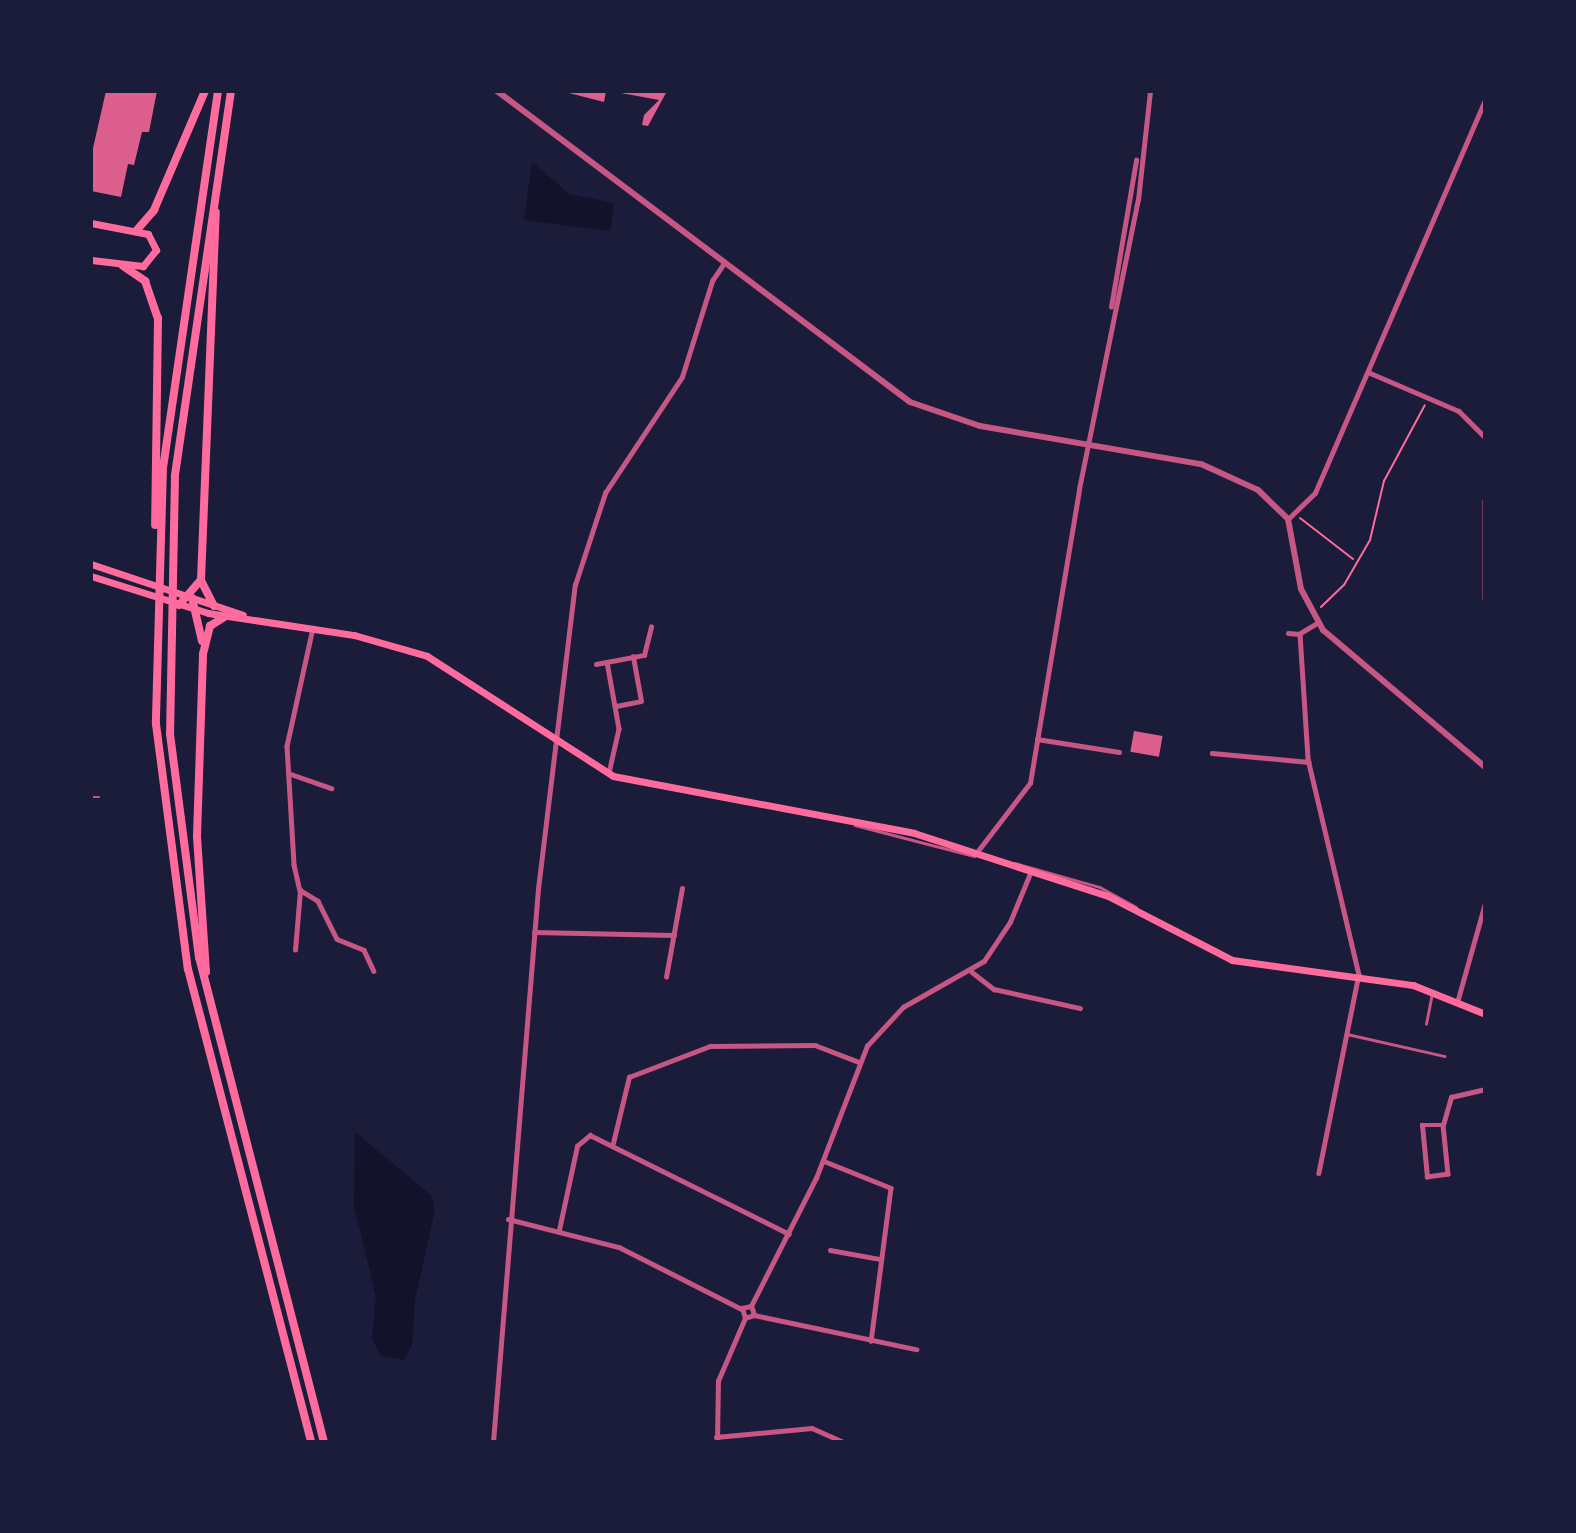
<!DOCTYPE html>
<style>
body{margin:0}
#map{position:relative;width:1576px;height:1533px;overflow:hidden;background:#1b1b3a;font-family:Overpass,sans-serif}
div>[style]{position:absolute}
.water>*{inset:0;background:#12122b}
.building>*{inset:0;background:#dd5f8e;transform-origin:0 0}
.path>*{height:2px;margin:-1px;padding:0 1px;transform-origin:1px;border-radius:1px;background:#ff6b9d}
.service>*{height:2.5px;margin:-1.25px;padding:0 1.25px;transform-origin:1.25px;border-radius:1.25px;background:#c65784}
.minor>*{height:4.5px;margin:-2.25px;padding:0 2.25px;transform-origin:2.25px;border-radius:2.25px;background:#c65784}
.tertiary>*{height:6px;margin:-3px;padding:0 3px;transform-origin:3px;border-radius:3px;background:#c65784}
.primary>*{height:7px;margin:-3.5px;padding:0 3.5px;transform-origin:3.5px;border-radius:3.5px;background:#ff6b9d}
.trunk>*{height:8px;margin:-4px;padding:0 4px;transform-origin:4px;border-radius:4px;background:#ff6b9d}
span{translate:-50% -50%;white-space:nowrap;text-align:center;line-height:1.15;-webkit-text-stroke:5px #1b1b3a;paint-order:stroke}
.frame{position:absolute;inset:0;border:93px solid #1b1b3a;pointer-events:none}
</style>
<div id="map">
<div class="water">
<div style="clip-path:polygon(532px 162px,569px 194px,614px 203px,610px 231px,524px 220px)"></div>
<div style="clip-path:polygon(355px 1132px,432px 1196px,435px 1210px,415px 1300px,412px 1345px,404px 1360px,380px 1355px,372px 1338px,376px 1297px,354px 1206px)"></div>
</div>
<div class="building">
<div style="clip-path:polygon(106px 91px,157px 91px,149px 132px,142px 132px,134px 165px,128px 164px,121px 197px,91px 191px,91px 157px)"></div>
<div style="clip-path:polygon(561px 91px,606px 91px,604px 102px)"></div>
<div style="clip-path:polygon(610px 91px,667px 91px,648px 126px,642px 125px,644px 115px,659px 100px)"></div>
<div style="left:1134px;top:731px;width:29px;height:21px;rotate:10deg"></div>
</div>
<div class="path">
<div style="left:1300px;top:518px;width:67px;rotate:37.7deg"></div>
<div style="left:1321px;top:607px;width:32px;rotate:-44deg"></div>
<div style="left:1344px;top:585px;width:52px;rotate:-60deg"></div>
<div style="left:1370px;top:540px;width:61px;rotate:-76.7deg"></div>
<div style="left:1384px;top:481px;width:86px;rotate:-61.7deg"></div>
</div>
<div class="service">
<div style="left:91px;top:797px;width:8px"></div>
<div style="left:855px;top:825px;width:123px;rotate:14.6deg"></div>
<div style="left:1015px;top:863px;width:88px;rotate:15.8deg"></div>
<div style="left:1100px;top:887px;width:41px;rotate:29.1deg"></div>
<div style="left:1426px;top:1024px;width:32px;rotate:-79deg"></div>
<div style="left:1347px;top:1034px;width:100px;rotate:12.7deg"></div>
</div>
<div class="minor">
<div style="left:1111px;top:307px;width:149px;rotate:-80.3deg"></div>
<div style="left:1368px;top:372px;width:99px;rotate:23.2deg"></div>
<div style="left:1459px;top:411px;width:37px;rotate:45deg"></div>
<div style="left:1485px;top:501px;width:97px;rotate:90deg"></div>
<div style="left:1288px;top:519px;width:37px;rotate:-44deg"></div>
<div style="left:1315px;top:493px;width:428px;rotate:-66.6deg"></div>
<div style="left:1318px;top:623px;width:21px;rotate:149deg"></div>
<div style="left:1300px;top:634px;width:125px;rotate:86.3deg"></div>
<div style="left:1308px;top:759px;width:221px;rotate:76.7deg"></div>
<div style="left:1359px;top:974px;width:203px;rotate:101.4deg"></div>
<div style="left:313px;top:628px;width:121px;rotate:102.4deg"></div>
<div style="left:287px;top:746px;width:119px;rotate:86.6deg"></div>
<div style="left:294px;top:865px;width:26px;rotate:77deg"></div>
<div style="left:300px;top:890px;width:21px;rotate:31deg"></div>
<div style="left:318px;top:901px;width:42px;rotate:63.4deg"></div>
<div style="left:337px;top:939px;width:29px;rotate:22deg"></div>
<div style="left:364px;top:950px;width:23px;rotate:65deg"></div>
<div style="left:1288px;top:633px;width:12px;rotate:5deg"></div>
<div style="left:607px;top:662px;width:68px;rotate:79.8deg"></div>
<div style="left:619px;top:729px;width:45px;rotate:102.8deg"></div>
<div style="left:596px;top:664px;width:49px;rotate:-10.6deg"></div>
<div style="left:644px;top:655px;width:29px;rotate:-76deg"></div>
<div style="left:616px;top:706px;width:25px;rotate:-11deg"></div>
<div style="left:641px;top:701px;width:45px;rotate:-100.3deg"></div>
<div style="left:1037px;top:739px;width:83px;rotate:9deg"></div>
<div style="left:1212px;top:753px;width:97px;rotate:5.3deg"></div>
<div style="left:288px;top:773px;width:46px;rotate:19.2deg"></div>
<div style="left:977px;top:852px;width:87px;rotate:-52.5deg"></div>
<div style="left:1030px;top:783px;width:298px;rotate:-80.5deg"></div>
<div style="left:1079px;top:489px;width:295px;rotate:-78.5deg"></div>
<div style="left:1138px;top:200px;width:110px;rotate:-83.7deg"></div>
<div style="left:534px;top:932px;width:140px;rotate:1.2deg"></div>
<div style="left:295px;top:950px;width:60px;rotate:-85.2deg"></div>
<div style="left:972px;top:972px;width:28px;rotate:38deg"></div>
<div style="left:994px;top:989px;width:88px;rotate:12.5deg"></div>
<div style="left:666px;top:977px;width:90px;rotate:-79.8deg"></div>
<div style="left:1458px;top:999px;width:100px;rotate:-74.3deg"></div>
<div style="left:1422px;top:1125px;width:21px"></div>
<div style="left:1443px;top:1125px;width:49px;rotate:84.2deg"></div>
<div style="left:1448px;top:1174px;width:21px;rotate:172deg"></div>
<div style="left:1427px;top:1177px;width:52px;rotate:-95.5deg"></div>
<div style="left:1443px;top:1125px;width:29px;rotate:-74deg"></div>
<div style="left:1451px;top:1097px;width:35px;rotate:-13deg"></div>
<div style="left:613px;top:1143px;width:68px;rotate:-76.4deg"></div>
<div style="left:629px;top:1077px;width:87px;rotate:-20.9deg"></div>
<div style="left:710px;top:1046px;width:105px;rotate:-0.5deg"></div>
<div style="left:815px;top:1045px;width:47px;rotate:21.1deg"></div>
<div style="left:824px;top:1161px;width:72px;rotate:21.9deg"></div>
<div style="left:891px;top:1188px;width:154px;rotate:97.4deg"></div>
<div style="left:508px;top:1219px;width:114px;rotate:14.2deg"></div>
<div style="left:619px;top:1247px;width:138px;rotate:26.8deg"></div>
<div style="left:559px;top:1230px;width:86px;rotate:-77.9deg"></div>
<div style="left:577px;top:1146px;width:17px;rotate:-40deg"></div>
<div style="left:590px;top:1135px;width:222px;rotate:26.4deg"></div>
<div style="left:830px;top:1250px;width:51px;rotate:10.2deg"></div>
<div style="left:751px;top:1306px;width:144px;rotate:-63.1deg"></div>
<div style="left:816px;top:1178px;width:142px;rotate:-68.9deg"></div>
<div style="left:867px;top:1046px;width:53px;rotate:-47.3deg"></div>
<div style="left:903px;top:1007px;width:93px;rotate:-29.6deg"></div>
<div style="left:984px;top:961px;width:47px;rotate:-56.3deg"></div>
<div style="left:1010px;top:922px;width:55px;rotate:-67.6deg"></div>
<div style="left:754px;top:1315px;width:166px;rotate:11.9deg"></div>
<div style="left:745px;top:1318px;width:9px;rotate:-18deg"></div>
<div style="left:754px;top:1315px;width:9px;rotate:-108deg"></div>
<div style="left:745px;top:1318px;width:10px;rotate:-107deg"></div>
<div style="left:742px;top:1308px;width:9px;rotate:-13deg"></div>
<div style="left:716px;top:1437px;width:96px;rotate:-5.4deg"></div>
<div style="left:812px;top:1428px;width:34px;rotate:24deg"></div>
<div style="left:493px;top:1442px;width:555px;rotate:-85.35deg"></div>
<div style="left:538px;top:889px;width:306px;rotate:-83.1deg"></div>
<div style="left:575px;top:585px;width:97px;rotate:-71.9deg"></div>
<div style="left:605px;top:493px;width:139px;rotate:-56.4deg"></div>
<div style="left:682px;top:377px;width:101px;rotate:-72.6deg"></div>
<div style="left:712px;top:281px;width:22px;rotate:-56deg"></div>
<div style="left:717px;top:1442px;width:61px;rotate:-89.1deg"></div>
<div style="left:718px;top:1381px;width:69px;rotate:-66.8deg"></div>
</div>
<div class="tertiary">
<div style="left:497px;top:91px;width:517px;rotate:36.98deg"></div>
<div style="left:910px;top:402px;width:74px;rotate:18.9deg"></div>
<div style="left:980px;top:426px;width:224px;rotate:9.8deg"></div>
<div style="left:1201px;top:464px;width:63px;rotate:24.5deg"></div>
<div style="left:1258px;top:490px;width:42px;rotate:44deg"></div>
<div style="left:1288px;top:519px;width:71px;rotate:79.5deg"></div>
<div style="left:1301px;top:589px;width:47px;rotate:61.8deg"></div>
<div style="left:1323px;top:630px;width:212px;rotate:40.2deg"></div>
</div>
<div class="primary">
<div style="left:91px;top:223px;width:58px;rotate:10.9deg"></div>
<div style="left:148px;top:234px;width:18px;rotate:63deg"></div>
<div style="left:156px;top:250px;width:21px;rotate:129deg"></div>
<div style="left:143px;top:266px;width:52px;rotate:-173.4deg"></div>
<div style="left:91px;top:564px;width:160px;rotate:18.5deg"></div>
<div style="left:91px;top:576px;width:123px;rotate:17.5deg"></div>
<div style="left:208px;top:613px;width:148px;rotate:8.6deg"></div>
<div style="left:354px;top:635px;width:76px;rotate:16deg"></div>
<div style="left:427px;top:656px;width:221px;rotate:32.8deg"></div>
<div style="left:613px;top:776px;width:306px;rotate:10.7deg"></div>
<div style="left:914px;top:833px;width:204px;rotate:18deg"></div>
<div style="left:1108px;top:896px;width:140px;rotate:27.3deg"></div>
<div style="left:1232px;top:960px;width:183px;rotate:7.9deg"></div>
<div style="left:1413px;top:985px;width:78px;rotate:21.9deg"></div>
</div>
<div class="trunk">
<div style="left:218px;top:91px;width:380px;rotate:98.3deg"></div>
<div style="left:163px;top:467px;width:257px;rotate:91.6deg"></div>
<div style="left:156px;top:724px;width:247px;rotate:82.6deg"></div>
<div style="left:188px;top:969px;width:489px;rotate:75.4deg"></div>
<div style="left:231px;top:91px;width:389px;rotate:98.3deg"></div>
<div style="left:175px;top:476px;width:258px;rotate:91.1deg"></div>
<div style="left:170px;top:734px;width:225px;rotate:82.6deg"></div>
<div style="left:199px;top:957px;width:501px;rotate:75.55deg"></div>
<div style="left:136px;top:231px;width:28px;rotate:-49deg"></div>
<div style="left:154px;top:210px;width:129px;rotate:-66.8deg"></div>
<div style="left:123px;top:266px;width:27px;rotate:34deg"></div>
<div style="left:145px;top:281px;width:39px;rotate:71deg"></div>
<div style="left:158px;top:318px;width:207px;rotate:90.8deg"></div>
<div style="left:192px;top:598px;width:44px;rotate:76.9deg"></div>
<div style="left:179px;top:605px;width:33px;rotate:-49deg"></div>
<div style="left:214px;top:606px;width:29px;rotate:-117deg"></div>
<div style="left:201px;top:580px;width:368px;rotate:-87.7deg"></div>
<div style="left:206px;top:972px;width:136px;rotate:-93.8deg"></div>
<div style="left:197px;top:836px;width:182px;rotate:-88.1deg"></div>
<div style="left:203px;top:654px;width:29px;rotate:-76deg"></div>
<div style="left:210px;top:626px;width:19px;rotate:-32deg"></div>
</div>
<div class="frame"></div>
</div>
